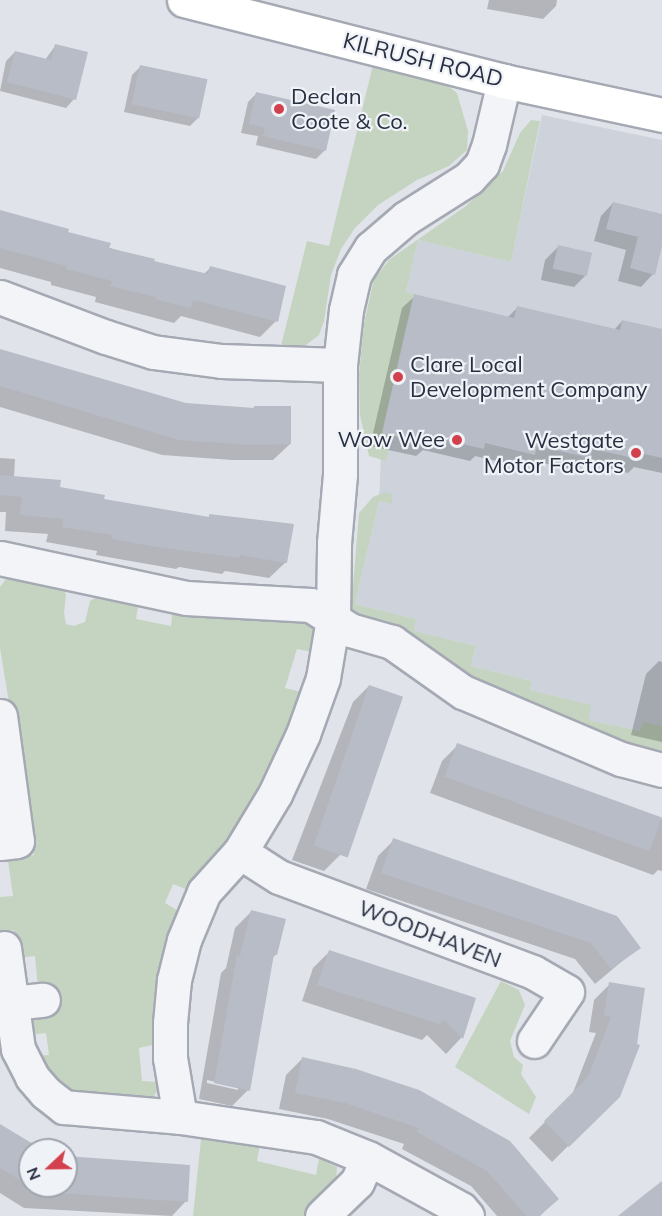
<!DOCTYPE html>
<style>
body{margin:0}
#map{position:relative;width:662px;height:1216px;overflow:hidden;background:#e0e3e9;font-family:Mulish,sans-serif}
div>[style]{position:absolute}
.built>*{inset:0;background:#ced2db}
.green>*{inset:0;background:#c4d4c0}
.shadow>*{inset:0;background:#0003}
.building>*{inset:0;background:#b7bcc6;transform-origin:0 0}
.roads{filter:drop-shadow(2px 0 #a5a9b3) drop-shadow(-2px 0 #a5a9b3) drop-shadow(0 2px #a5a9b3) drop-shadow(0 -2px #a5a9b3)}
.minor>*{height:33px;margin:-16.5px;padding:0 16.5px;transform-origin:16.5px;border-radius:16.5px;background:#f3f4f7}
.major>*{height:33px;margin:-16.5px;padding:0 16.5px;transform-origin:16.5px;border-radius:16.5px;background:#fff}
.dots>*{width:16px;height:16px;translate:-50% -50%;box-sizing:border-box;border:3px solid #eff2f7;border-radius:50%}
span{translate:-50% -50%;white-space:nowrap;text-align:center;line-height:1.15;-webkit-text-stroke:4.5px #eff2f7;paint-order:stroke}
.street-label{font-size:22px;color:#282f41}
.poi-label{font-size:22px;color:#282f41}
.left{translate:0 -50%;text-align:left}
.right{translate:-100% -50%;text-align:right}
.north{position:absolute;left:18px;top:1138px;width:60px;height:60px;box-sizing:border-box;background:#eff2f7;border:2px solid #9fa4ae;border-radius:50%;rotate:248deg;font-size:16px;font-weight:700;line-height:24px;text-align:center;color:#282f41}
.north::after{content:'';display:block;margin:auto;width:21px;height:27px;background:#d3404d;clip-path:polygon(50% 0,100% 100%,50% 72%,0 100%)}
</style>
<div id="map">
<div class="built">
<div style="clip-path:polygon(542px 115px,662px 140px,662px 747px,640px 731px,587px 720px,590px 705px,530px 690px,532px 681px,471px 666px,476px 646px,413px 631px,416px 619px,355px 604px,379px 501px,382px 433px,414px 294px,406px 292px,418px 240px,511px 262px)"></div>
</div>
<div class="green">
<div style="clip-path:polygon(373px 65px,440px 80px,457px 93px,468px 131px,467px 150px,449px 166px,417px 180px,378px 205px,355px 228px,341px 249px,331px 275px,324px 321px,319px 335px,306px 345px,288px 348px,281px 346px,307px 241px,329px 246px)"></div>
<div style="clip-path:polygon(531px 120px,540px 121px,511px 262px,418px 240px,406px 292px,414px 294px,382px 433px,392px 435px,386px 461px,369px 456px,360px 415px,359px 374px,364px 324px,374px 279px,390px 259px,466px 206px,503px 171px,520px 133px)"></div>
<div style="clip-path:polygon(385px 492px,392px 494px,392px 504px,379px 501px,355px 604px,416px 619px,414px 631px,476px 646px,471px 666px,532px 681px,530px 690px,591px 705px,588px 720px,640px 731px,643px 722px,662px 726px,662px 754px,596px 736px,531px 713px,354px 617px,351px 611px,359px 513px,373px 497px)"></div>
<div style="clip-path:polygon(25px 574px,62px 584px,66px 595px,64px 613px,66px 624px,74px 626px,85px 622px,90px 601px,101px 595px,139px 600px,136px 619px,171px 626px,173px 607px,308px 619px,315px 631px,312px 652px,297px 649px,285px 688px,301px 692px,282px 747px,232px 842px,200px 872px,188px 890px,173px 884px,165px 903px,177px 910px,168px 943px,157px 1044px,139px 1048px,142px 1081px,158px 1082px,159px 1088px,154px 1096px,142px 1100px,71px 1096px,32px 1056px,49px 1055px,46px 1033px,29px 1035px,26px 1025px,40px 1013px,58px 1011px,56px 991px,38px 989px,35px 956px,17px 958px,14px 930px,0 931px,0 897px,13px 896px,8px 860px,34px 855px,0 648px,0 587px,6px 579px)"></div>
<div style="clip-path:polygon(501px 981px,519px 990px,525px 1005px,510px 1041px,514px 1057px,523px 1065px,521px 1074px,536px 1097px,529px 1114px,455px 1067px)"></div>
<div style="clip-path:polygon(201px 1139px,260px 1144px,257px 1161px,316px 1175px,319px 1159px,337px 1167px,335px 1189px,304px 1216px,193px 1216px)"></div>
</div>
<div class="shadow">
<div style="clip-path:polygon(489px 0,557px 0,556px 6px,543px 19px,487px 9px)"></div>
<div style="clip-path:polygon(55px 46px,74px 99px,66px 108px,0 91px,6px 61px,15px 52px,45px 60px)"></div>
<div style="clip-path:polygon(141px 66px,199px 117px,190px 126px,124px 112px,132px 75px)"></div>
<div style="clip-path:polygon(257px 93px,325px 150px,316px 159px,256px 145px,258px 136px,241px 133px,248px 102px)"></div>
<div style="clip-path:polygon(613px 203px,662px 216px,662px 240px,653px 274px,641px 287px,618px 281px,626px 250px,594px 241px,601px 216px)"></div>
<div style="clip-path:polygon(0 212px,153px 262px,203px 275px,210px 268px,276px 321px,260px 337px,181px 316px,174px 323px,95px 302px,96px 297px,51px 285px,51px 282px,0 268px)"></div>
<div style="clip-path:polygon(558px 247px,591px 254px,586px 275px,574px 287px,541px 280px,545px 260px)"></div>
<div style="clip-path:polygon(415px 296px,508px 317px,518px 307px,614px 330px,622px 321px,662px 331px,662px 473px,634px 467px,628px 473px,584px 462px,576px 470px,528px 460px,521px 467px,475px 456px,470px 461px,423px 450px,416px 456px,370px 446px,402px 308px)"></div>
<div style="clip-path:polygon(0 350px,186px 405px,252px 410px,254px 407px,290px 444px,273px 460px,232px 460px,162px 455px,0 407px)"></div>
<div style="clip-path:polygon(0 458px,15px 459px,14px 478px,102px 500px,207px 518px,210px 516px,286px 562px,269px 578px,225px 571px,222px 574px,179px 567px,176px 569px,96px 555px,97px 551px,46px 542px,48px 534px,5px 531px,6px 512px,0 512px)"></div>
<div style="clip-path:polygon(659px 661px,662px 662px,662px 742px,631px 735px,646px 674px)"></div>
<div style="clip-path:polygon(369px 686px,401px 698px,340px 855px,324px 871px,292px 860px,353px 702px)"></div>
<div style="clip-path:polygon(458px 745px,662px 819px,662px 871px,658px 870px,653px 875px,430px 793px,442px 761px)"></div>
<div style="clip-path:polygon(394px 840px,639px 947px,595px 984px,575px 959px,366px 889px,378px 856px)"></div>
<div style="clip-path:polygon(evenodd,251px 912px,276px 954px,272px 959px,248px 1090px,232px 1106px,199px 1099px,221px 973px,226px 968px,235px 928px,251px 912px,207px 1080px,238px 1087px,238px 1090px,207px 1083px,207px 1080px)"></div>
<div style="clip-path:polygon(329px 952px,474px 999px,461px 1038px,446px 1054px,427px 1035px,422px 1040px,302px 1001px,313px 968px)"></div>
<div style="clip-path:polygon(610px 984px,618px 1096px,552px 1162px,529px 1138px,572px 1095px,596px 1033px,589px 1032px,594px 1000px)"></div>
<div style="clip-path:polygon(302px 1059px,557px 1199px,540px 1216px,497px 1216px,471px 1186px,402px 1149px,404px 1144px,328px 1119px,279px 1109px,286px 1075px)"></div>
<div style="clip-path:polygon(0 1125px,40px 1150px,30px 1150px,30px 1186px,66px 1186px,66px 1158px,186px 1201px,172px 1216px,24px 1208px,0 1193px)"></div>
</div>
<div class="building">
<div style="clip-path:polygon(55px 44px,88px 52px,76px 100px,7px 82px,15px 51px,51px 60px)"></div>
<div style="left:140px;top:65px;width:69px;height:40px;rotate:12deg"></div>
<div style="clip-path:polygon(256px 92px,335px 110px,326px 151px,263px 136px,265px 128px,249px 124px)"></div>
<div style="clip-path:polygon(613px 202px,662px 214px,662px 246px,655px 275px,630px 268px,638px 237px,606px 229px)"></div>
<div style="clip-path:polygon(0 210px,69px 229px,68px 232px,111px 243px,109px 248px,155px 259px,154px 261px,208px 274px,210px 266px,286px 286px,278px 322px,193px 300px,191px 308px,155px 299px,156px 297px,110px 286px,112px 281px,66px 269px,67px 266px,0 248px)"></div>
<div style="left:558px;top:245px;width:35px;height:24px;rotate:13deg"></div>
<div style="clip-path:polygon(414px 294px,514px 318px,517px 306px,620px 330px,622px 320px,662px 329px,662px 458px,644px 454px,642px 460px,593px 449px,590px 458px,537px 446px,535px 455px,485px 443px,484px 449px,432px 437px,430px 444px,382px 433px)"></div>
<div style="clip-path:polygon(0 349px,186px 403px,254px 408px,254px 406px,291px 406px,291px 444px,249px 445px,179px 440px,0 386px)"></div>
<div style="clip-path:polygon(0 475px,61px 480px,60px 487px,105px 495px,104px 499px,209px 517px,209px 514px,294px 524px,287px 563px,240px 555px,240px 558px,157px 547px,112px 539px,112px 535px,62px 527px,63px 519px,20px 515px,22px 497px,0 495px)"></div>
<div style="left:369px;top:685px;width:36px;height:170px;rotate:19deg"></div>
<div style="left:457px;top:743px;width:218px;height:36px;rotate:20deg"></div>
<div style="clip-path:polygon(393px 838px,617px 916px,641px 948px,611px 969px,591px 943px,381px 873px)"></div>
<div style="clip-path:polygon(251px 910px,286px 919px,277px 955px,274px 954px,250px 1091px,214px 1083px,237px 955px,240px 956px)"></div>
<div style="clip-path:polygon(329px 950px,476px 998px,463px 1039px,444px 1020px,439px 1024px,317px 985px)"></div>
<div style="clip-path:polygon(609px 982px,645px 988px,637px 1044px,640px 1045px,620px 1097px,569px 1147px,544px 1121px,588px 1077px,611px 1017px,604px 1016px)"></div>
<div style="clip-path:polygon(302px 1057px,356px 1069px,419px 1090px,510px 1141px,559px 1199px,539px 1216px,526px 1216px,487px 1171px,417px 1132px,419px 1128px,345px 1103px,295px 1093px)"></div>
<div style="clip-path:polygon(0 1124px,43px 1150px,30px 1150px,30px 1186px,0 1168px)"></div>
<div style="clip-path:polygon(66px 1156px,190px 1165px,188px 1202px,41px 1192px,31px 1186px,66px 1186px)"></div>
<div style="clip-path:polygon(662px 1181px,662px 1216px,618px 1216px,644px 1195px)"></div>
</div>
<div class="roads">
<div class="minor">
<div style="left:0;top:297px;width:113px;rotate:20.7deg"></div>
<div style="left:106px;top:337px;width:49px;rotate:17.7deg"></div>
<div style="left:153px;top:352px;width:69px;rotate:7.5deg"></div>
<div style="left:221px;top:361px;width:119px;rotate:1.9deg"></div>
<div style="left:0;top:558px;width:190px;rotate:12.1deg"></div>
<div style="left:186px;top:598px;width:125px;rotate:3.2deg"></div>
<div style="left:311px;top:605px;width:46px;rotate:32.7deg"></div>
<div style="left:350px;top:630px;width:44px;rotate:15.9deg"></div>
<div style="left:392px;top:642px;width:87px;rotate:35.2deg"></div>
<div style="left:463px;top:692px;width:172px;rotate:23deg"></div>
<div style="left:621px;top:759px;width:42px;rotate:15deg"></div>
<div style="left:0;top:716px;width:126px;rotate:82.3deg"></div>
<div style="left:17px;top:841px;width:17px;rotate:173deg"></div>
<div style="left:240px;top:852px;width:46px;rotate:32.7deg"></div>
<div style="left:279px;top:877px;width:271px;rotate:20.5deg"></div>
<div style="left:533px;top:972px;width:39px;rotate:30deg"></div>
<div style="left:567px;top:992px;width:59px;rotate:124deg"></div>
<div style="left:4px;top:948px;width:102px;rotate:82.1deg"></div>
<div style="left:18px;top:1049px;width:31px;rotate:63deg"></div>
<div style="left:32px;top:1077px;width:21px;rotate:49deg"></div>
<div style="left:46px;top:1093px;width:23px;rotate:38deg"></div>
<div style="left:64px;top:1107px;width:116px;rotate:4.9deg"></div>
<div style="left:12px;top:1003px;width:31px;rotate:-6deg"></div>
<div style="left:322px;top:1216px;width:49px;rotate:-44.2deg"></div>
<div style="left:357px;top:1182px;width:26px;rotate:-65deg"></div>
<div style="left:467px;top:1216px;width:9px;rotate:-131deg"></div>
<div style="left:461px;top:1209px;width:106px;rotate:-151.3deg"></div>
<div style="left:368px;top:1158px;width:56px;rotate:-158deg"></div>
<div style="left:316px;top:1137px;width:137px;rotate:-171.6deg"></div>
<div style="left:180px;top:1117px;width:60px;rotate:-99.6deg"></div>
<div style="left:170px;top:1058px;width:35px;rotate:-90deg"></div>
<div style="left:170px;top:1023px;width:43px;rotate:-84.7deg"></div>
<div style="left:174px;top:980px;width:41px;rotate:-76deg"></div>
<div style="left:184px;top:940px;width:52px;rotate:-67.4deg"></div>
<div style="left:204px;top:892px;width:54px;rotate:-48deg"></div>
<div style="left:240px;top:852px;width:68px;rotate:-58.9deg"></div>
<div style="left:275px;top:794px;width:66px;rotate:-65deg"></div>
<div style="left:303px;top:734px;width:59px;rotate:-70.3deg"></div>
<div style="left:323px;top:678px;width:60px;rotate:-80.4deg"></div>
<div style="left:333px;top:619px;width:76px;rotate:-89.2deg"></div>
<div style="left:334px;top:543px;width:69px;rotate:-85deg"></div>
<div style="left:340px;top:474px;width:109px;rotate:-90deg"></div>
<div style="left:340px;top:365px;width:55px;rotate:-83.8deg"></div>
<div style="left:346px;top:310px;width:36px;rotate:-77deg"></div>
<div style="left:354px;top:275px;width:32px;rotate:-58deg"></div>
<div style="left:371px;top:248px;width:46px;rotate:-40.6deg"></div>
<div style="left:406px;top:218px;width:75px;rotate:-32.4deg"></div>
<div style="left:469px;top:178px;width:19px;rotate:-47deg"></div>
<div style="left:482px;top:164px;width:20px;rotate:-70deg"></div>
<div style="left:489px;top:145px;width:66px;rotate:-76.8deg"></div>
</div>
<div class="major">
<div style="left:184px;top:0;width:330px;rotate:14.2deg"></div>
<div style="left:504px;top:81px;width:162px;rotate:12.1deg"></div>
</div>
</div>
<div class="dots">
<div style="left:279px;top:109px;background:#d3404d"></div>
<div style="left:398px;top:377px;background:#d3404d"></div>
<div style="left:457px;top:440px;background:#d3404d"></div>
<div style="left:636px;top:453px;background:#d3404d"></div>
</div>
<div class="street-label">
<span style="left:423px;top:60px;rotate:14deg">KILRUSH ROAD</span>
<span style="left:430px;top:934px;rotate:21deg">WOODHAVEN</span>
</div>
<div class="poi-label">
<span class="left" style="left:291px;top:109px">Declan<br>Coote &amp; Co.</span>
<span class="left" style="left:410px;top:377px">Clare Local<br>Development Company</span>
<span class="right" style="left:445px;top:440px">Wow Wee</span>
<span class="right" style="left:624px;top:453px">Westgate<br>Motor Factors</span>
</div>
<div class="north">N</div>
</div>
